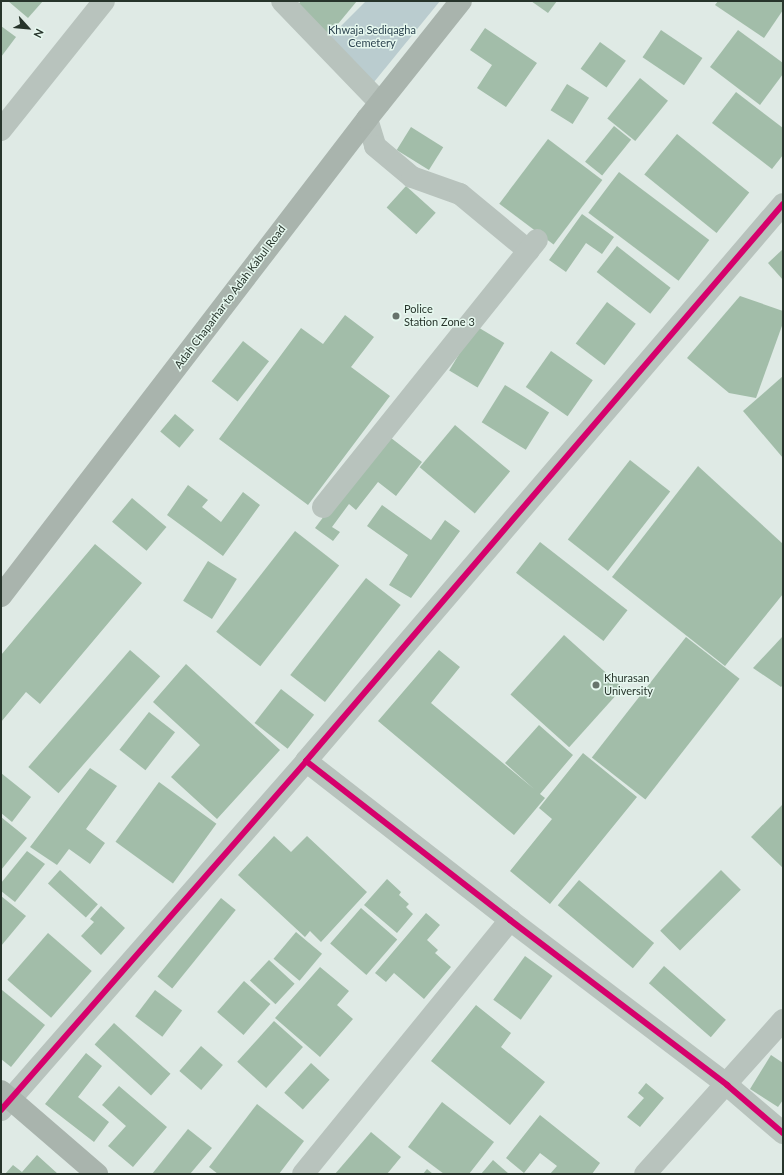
<!DOCTYPE html>
<style>
body{margin:0}
#map{position:relative;width:784px;height:1175px;overflow:hidden;background:#dfeae5;font-family:Lato,sans-serif}
div>[style]{position:absolute}
.green>*{inset:0;background:#bacccf}
.building>*{inset:0;background:#a2bda9;transform-origin:0 0}
.street>*{height:22px;margin:-11px;padding:0 11px;transform-origin:11px;border-radius:11px;background:#b8c3bd}
.secondary>*{height:22px;margin:-11px;padding:0 11px;transform-origin:11px;border-radius:11px;background:#a9b4ad}
.cycleway>*{height:6px;margin:-3px;padding:0 3px;transform-origin:3px;border-radius:3px;background:#d6006c}
.dots>*{width:11px;height:11px;translate:-50% -50%;box-sizing:border-box;border:2px solid #e6f8ef;border-radius:50%}
span{translate:-50% -50%;white-space:nowrap;text-align:center;line-height:1.15;-webkit-text-stroke:3px #e6f8ef;paint-order:stroke}
.park-label{font-size:11px;color:#2d4450}
.street-label{font-size:11px;color:#27342b}
.poi-label{font-size:11px;color:#27342b}
.left{translate:0 -50%;text-align:left}
.frame{position:absolute;inset:0;border:2px solid #27342b;pointer-events:none}
.north{position:absolute;left:8px;top:8px;width:40px;height:40px;-webkit-text-stroke:3px #e6f8ef;paint-order:stroke;rotate:117deg;font-size:11px;font-weight:700;line-height:16px;text-align:center;color:#27342b}
.north::after{content:'';display:block;margin:auto;width:14px;height:18px;background:#27342b;clip-path:polygon(50% 0,100% 100%,50% 72%,0 100%)}
</style>
<div id="map">
<div class="green">
<div style="clip-path:polygon(366px 1px,440px 1px,374px 82px,329px 38px)"></div>
</div>
<div class="building">
<div style="clip-path:polygon(8px 1px,43px 1px,28px 18px)"></div>
<div style="clip-path:polygon(301px 1px,357px 1px,328px 36px,295px 8px)"></div>
<div style="clip-path:polygon(531px 1px,557px 1px,548px 13px)"></div>
<div style="clip-path:polygon(718px 1px,783px 1px,783px 10px,764px 38px,715px 5px)"></div>
<div style="clip-path:polygon(1px 26px,16px 37px,1px 57px)"></div>
<div style="clip-path:polygon(485px 28px,537px 63px,506px 107px,477px 88px,492px 65px,470px 50px)"></div>
<div style="left:661px;top:30px;width:50px;height:33px;rotate:34deg"></div>
<div style="clip-path:polygon(738px 30px,783px 63px,783px 74px,760px 105px,710px 67px)"></div>
<div style="left:600px;top:42px;width:32px;height:33px;rotate:36deg"></div>
<div style="left:640px;top:78px;width:36px;height:52px;rotate:39deg"></div>
<div style="left:567px;top:84px;width:26px;height:31px;rotate:32deg"></div>
<div style="clip-path:polygon(736px 92px,783px 128px,783px 155px,772px 169px,712px 123px)"></div>
<div style="left:614px;top:126px;width:22px;height:46px;rotate:39deg"></div>
<div style="left:411px;top:127px;width:38px;height:27px;rotate:32deg"></div>
<div style="left:677px;top:134px;width:93px;height:52px;rotate:39deg"></div>
<div style="left:548px;top:139px;width:68px;height:81px;rotate:37deg"></div>
<div style="left:619px;top:172px;width:113px;height:51px;rotate:37deg"></div>
<div style="left:406px;top:186px;width:40px;height:29px;rotate:42deg"></div>
<div style="clip-path:polygon(582px 214px,614px 237px,602px 254px,586px 243px,566px 272px,549px 260px)"></div>
<div style="left:617px;top:246px;width:68px;height:33px;rotate:38deg"></div>
<div style="clip-path:polygon(783px 249px,783px 280px,768px 263px)"></div>
<div style="clip-path:polygon(740px 296px,783px 311px,783px 323px,756px 398px,729px 393px,687px 358px)"></div>
<div style="left:607px;top:302px;width:36px;height:52px;rotate:37deg"></div>
<div style="clip-path:polygon(345px 315px,374px 337px,351px 367px,390px 396px,308px 505px,219px 439px,301px 328px,323px 344px)"></div>
<div style="left:476px;top:326px;width:33px;height:52px;rotate:31deg"></div>
<div style="left:243px;top:341px;width:33px;height:51px;rotate:38deg"></div>
<div style="left:551px;top:351px;width:51px;height:44px;rotate:35deg"></div>
<div style="clip-path:polygon(783px 376px,783px 458px,743px 411px)"></div>
<div style="left:505px;top:385px;width:52px;height:44px;rotate:32deg"></div>
<div style="left:175px;top:414px;width:25px;height:23px;rotate:40deg"></div>
<div style="left:455px;top:425px;width:72px;height:55px;rotate:40deg"></div>
<div style="clip-path:polygon(386px 434px,422px 462px,396px 496px,378px 482px,356px 510px,349px 504px,332px 527px,340px 532px,333px 541px,315px 528px)"></div>
<div style="left:630px;top:460px;width:51px;height:101px;rotate:38deg"></div>
<div style="clip-path:polygon(698px 466px,783px 544px,783px 594px,725px 666px,612px 577px)"></div>
<div style="clip-path:polygon(188px 485px,208px 500px,202px 507px,221px 522px,243px 492px,260px 505px,223px 556px,167px 515px)"></div>
<div style="left:132px;top:498px;width:45px;height:31px;rotate:40deg"></div>
<div style="clip-path:polygon(382px 505px,431px 540px,445px 520px,460px 531px,411px 598px,389px 585px,408px 555px,367px 526px)"></div>
<div style="left:295px;top:531px;width:56px;height:128px;rotate:38deg"></div>
<div style="left:540px;top:542px;width:111px;height:39px;rotate:38deg"></div>
<div style="clip-path:polygon(95px 544px,142px 583px,40px 704px,26px 692px,1px 722px,1px 655px)"></div>
<div style="left:208px;top:561px;width:34px;height:47px;rotate:32deg"></div>
<div style="left:366px;top:578px;width:44px;height:123px;rotate:38deg"></div>
<div style="left:564px;top:635px;width:79px;height:80px;rotate:42deg"></div>
<div style="clip-path:polygon(783px 636px,783px 685px,781px 687px,753px 668px)"></div>
<div style="left:686px;top:637px;width:68px;height:153px;rotate:38deg"></div>
<div style="left:130px;top:650px;width:40px;height:155px;rotate:41deg"></div>
<div style="clip-path:polygon(439px 650px,460px 667px,431px 703px,534px 789px,505px 763px,539px 725px,573px 755px,540px 794px,545px 798px,514px 835px,378px 721px)"></div>
<div style="clip-path:polygon(186px 664px,280px 750px,217px 819px,171px 777px,200px 745px,153px 702px)"></div>
<div style="left:281px;top:689px;width:42px;height:43px;rotate:38deg"></div>
<div style="left:149px;top:712px;width:33px;height:48px;rotate:38deg"></div>
<div style="clip-path:polygon(583px 753px,637px 797px,550px 904px,510px 871px,552px 819px,539px 808px)"></div>
<div style="clip-path:polygon(90px 768px,117px 786px,86px 829px,105px 843px,90px 864px,69px 849px,57px 865px,30px 847px)"></div>
<div style="clip-path:polygon(1px 773px,31px 797px,12px 822px,1px 813px)"></div>
<div style="left:159px;top:782px;width:71px;height:74px;rotate:36deg"></div>
<div style="clip-path:polygon(783px 804px,783px 868px,751px 837px)"></div>
<div style="clip-path:polygon(1px 817px,27px 838px,1px 870px)"></div>
<div style="clip-path:polygon(274px 836px,291px 852px,307px 836px,367px 892px,321px 942px,310px 931px,305px 937px,238px 875px)"></div>
<div style="clip-path:polygon(27px 851px,45px 864px,15px 902px,1px 891px,1px 883px)"></div>
<div style="left:60px;top:870px;width:51px;height:18px;rotate:42deg"></div>
<div style="left:721px;top:870px;width:28px;height:86px;rotate:45deg"></div>
<div style="clip-path:polygon(387px 879px,401px 892px,399px 895px,409px 904px,406px 907px,413px 914px,397px 933px,364px 905px)"></div>
<div style="left:579px;top:880px;width:98px;height:33px;rotate:40deg"></div>
<div style="clip-path:polygon(1px 896px,26px 916px,1px 946px)"></div>
<div style="left:221px;top:898px;width:19px;height:101px;rotate:39deg"></div>
<div style="clip-path:polygon(101px 906px,125px 928px,101px 955px,81px 936px,94px 922px,90px 919px)"></div>
<div style="left:361px;top:908px;width:48px;height:47px;rotate:41deg"></div>
<div style="clip-path:polygon(426px 913px,440px 925px,427px 940px,438px 950px,435px 953px,451px 967px,424px 999px,394px 973px,386px 982px,375px 973px)"></div>
<div style="left:296px;top:932px;width:34px;height:35px;rotate:40deg"></div>
<div style="left:48px;top:933px;width:58px;height:62px;rotate:41deg"></div>
<div style="left:525px;top:956px;width:34px;height:54px;rotate:36deg"></div>
<div style="left:269px;top:960px;width:35px;height:28px;rotate:43deg"></div>
<div style="left:664px;top:966px;width:82px;height:23px;rotate:41deg"></div>
<div style="clip-path:polygon(320px 967px,349px 991px,337px 1005px,353px 1019px,320px 1057px,275px 1018px)"></div>
<div style="left:244px;top:981px;width:35px;height:41px;rotate:41deg"></div>
<div style="clip-path:polygon(2px 990px,45px 1025px,11px 1067px,1px 1059px)"></div>
<div style="left:155px;top:990px;width:34px;height:33px;rotate:37deg"></div>
<div style="clip-path:polygon(476px 1005px,511px 1033px,501px 1047px,545px 1082px,510px 1125px,431px 1061px)"></div>
<div style="left:274px;top:1021px;width:39px;height:55px;rotate:42deg"></div>
<div style="left:114px;top:1023px;width:76px;height:29px;rotate:42deg"></div>
<div style="left:201px;top:1046px;width:29px;height:33px;rotate:41deg"></div>
<div style="clip-path:polygon(86px 1053px,102px 1066px,78px 1097px,109px 1122px,94px 1142px,45px 1104px)"></div>
<div style="clip-path:polygon(771px 1055px,783px 1063px,783px 1100px,778px 1107px,750px 1089px)"></div>
<div style="left:311px;top:1063px;width:25px;height:40px;rotate:42deg"></div>
<div style="clip-path:polygon(646px 1083px,664px 1098px,640px 1127px,627px 1117px,644px 1098px,638px 1093px)"></div>
<div style="clip-path:polygon(119px 1086px,167px 1127px,133px 1167px,108px 1146px,126px 1126px,102px 1105px)"></div>
<div style="clip-path:polygon(442px 1102px,494px 1142px,469px 1174px,444px 1174px,408px 1147px)"></div>
<div style="clip-path:polygon(257px 1104px,304px 1141px,279px 1174px,218px 1174px,209px 1167px)"></div>
<div style="clip-path:polygon(540px 1115px,600px 1163px,592px 1174px,550px 1174px,557px 1166px,540px 1153px,524px 1173px,506px 1158px)"></div>
<div style="clip-path:polygon(188px 1129px,212px 1148px,190px 1174px,152px 1174px)"></div>
<div style="clip-path:polygon(371px 1132px,401px 1157px,387px 1174px,335px 1174px)"></div>
<div style="clip-path:polygon(37px 1155px,58px 1174px,5px 1174px,13px 1165px,22px 1172px)"></div>
<div style="clip-path:polygon(493px 1160px,509px 1174px,481px 1174px)"></div>
<div style="clip-path:polygon(427px 1169px,433px 1174px,423px 1174px)"></div>
</div>
<div class="street">
<div style="left:282px;top:1px;width:141px;rotate:46.1deg"></div>
<div style="left:367px;top:119px;width:28px;rotate:73deg"></div>
<div style="left:375px;top:146px;width:48px;rotate:40deg"></div>
<div style="left:412px;top:177px;width:51px;rotate:19.5deg"></div>
<div style="left:460px;top:194px;width:89px;rotate:39.6deg"></div>
<div style="left:1px;top:130px;width:165px;rotate:-51.4deg"></div>
<div style="left:323px;top:507px;width:342px;rotate:-51.3deg"></div>
<div style="left:306px;top:761px;width:259px;rotate:37.9deg"></div>
<div style="left:510px;top:920px;width:273px;rotate:37.2deg"></div>
<div style="left:727px;top:1085px;width:74px;rotate:40.6deg"></div>
<div style="left:1px;top:1110px;width:463px;rotate:-48.8deg"></div>
<div style="left:306px;top:761px;width:733px;rotate:-49.42deg"></div>
<div style="left:303px;top:1174px;width:328px;rotate:-50.8deg"></div>
<div style="left:645px;top:1174px;width:207px;rotate:-48.1deg"></div>
</div>
<div class="secondary">
<div style="left:1px;top:596px;width:601px;rotate:-52.5deg"></div>
<div style="left:367px;top:119px;width:151px;rotate:-51.5deg"></div>
<div style="left:1px;top:1091px;width:127px;rotate:40.8deg"></div>
</div>
<div class="cycleway">
<div style="left:306px;top:761px;width:259px;rotate:37.9deg"></div>
<div style="left:510px;top:920px;width:273px;rotate:37.2deg"></div>
<div style="left:727px;top:1085px;width:74px;rotate:40.6deg"></div>
<div style="left:1px;top:1110px;width:463px;rotate:-48.8deg"></div>
<div style="left:306px;top:761px;width:733px;rotate:-49.42deg"></div>
</div>
<div class="dots">
<div style="left:396px;top:316px;background:#67746c"></div>
<div style="left:596px;top:685px;background:#67746c"></div>
</div>
<div class="park-label">
<span style="left:372px;top:37px">Khwaja Sediqagha<br>Cemetery</span>
</div>
<div class="street-label">
<span style="left:230px;top:297px;rotate:-53deg">Adah Chaparhar to Adah Kabul Road</span>
</div>
<div class="poi-label">
<span class="left" style="left:404px;top:316px">Police<br>Station Zone 3</span>
<span class="left" style="left:604px;top:685px">Khurasan<br>University</span>
</div>
<div class="frame"></div>
<div class="north">N</div>
</div>
